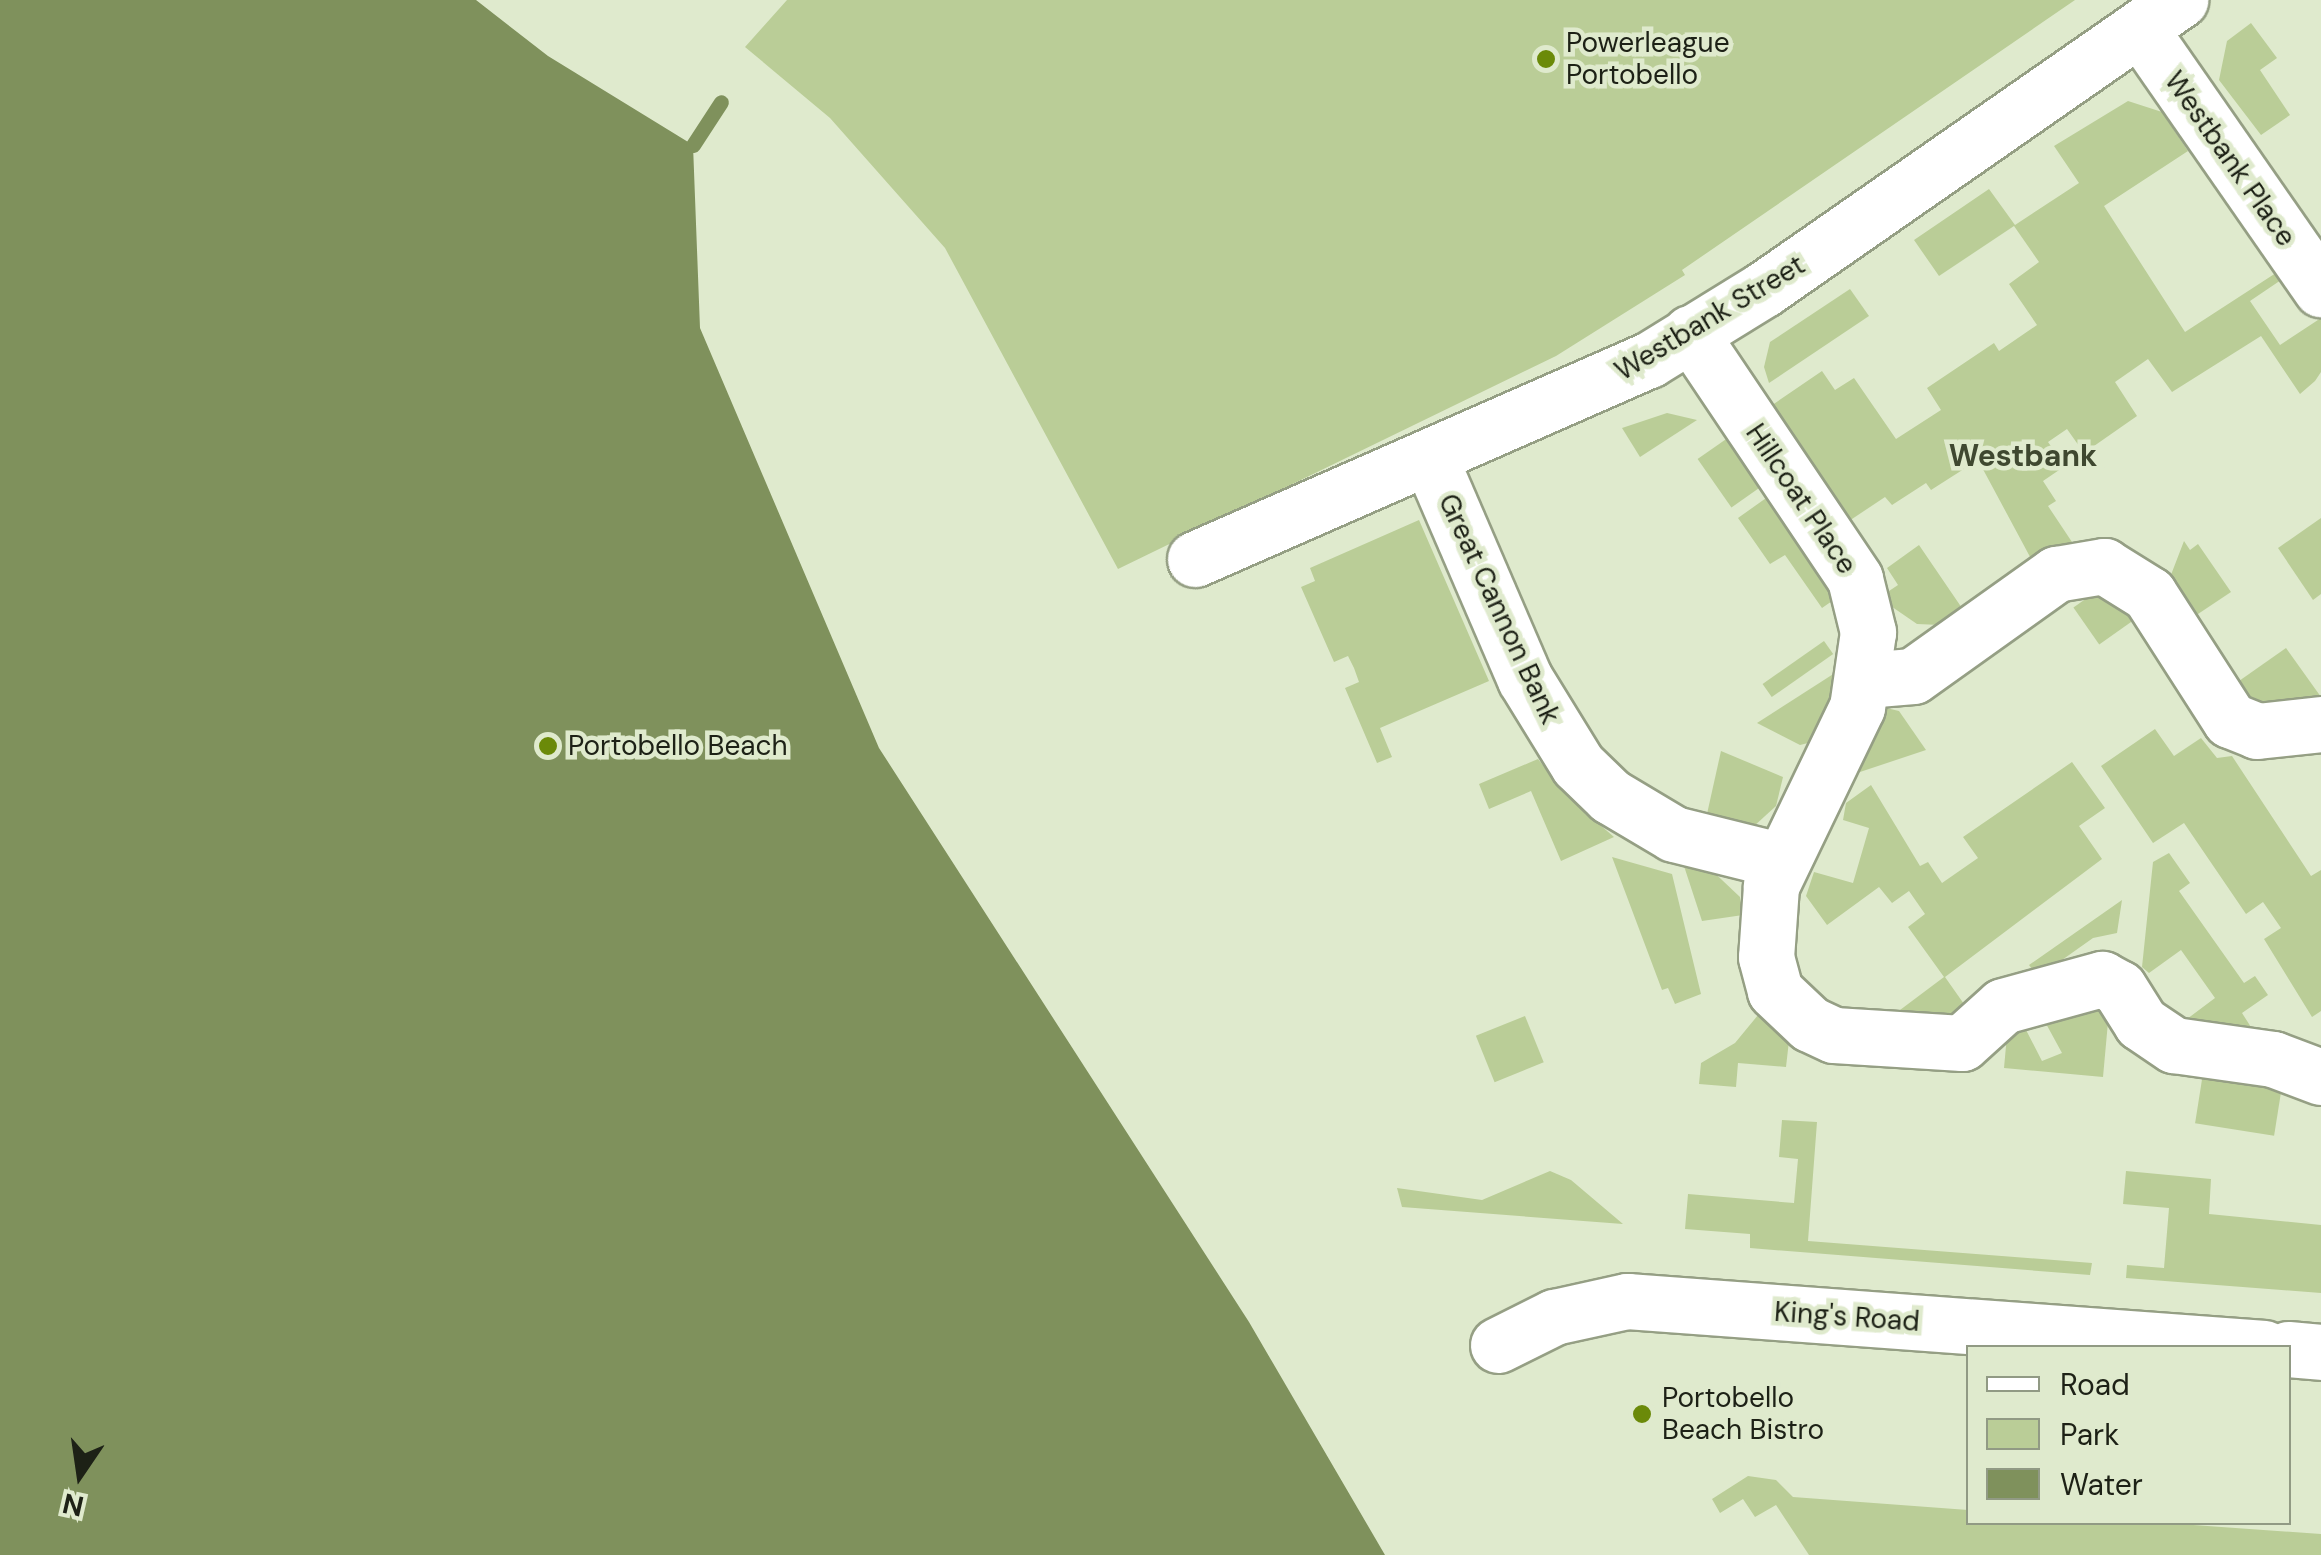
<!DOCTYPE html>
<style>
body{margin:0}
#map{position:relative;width:2321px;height:1555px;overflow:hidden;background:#dfeacd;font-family:"DM Sans",sans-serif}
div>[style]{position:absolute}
.green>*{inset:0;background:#bacd97;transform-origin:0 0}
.water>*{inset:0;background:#7f915c}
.stream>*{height:15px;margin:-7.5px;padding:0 7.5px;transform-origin:7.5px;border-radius:7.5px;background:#7f915c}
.roads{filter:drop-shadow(2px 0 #959f84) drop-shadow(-2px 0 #959f84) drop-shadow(0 2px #959f84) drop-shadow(0 -2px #959f84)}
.minor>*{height:55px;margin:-27.5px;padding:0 27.5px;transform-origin:27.5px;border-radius:27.5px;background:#fff}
.dots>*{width:28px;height:28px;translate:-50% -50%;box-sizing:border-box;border:5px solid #dfeacd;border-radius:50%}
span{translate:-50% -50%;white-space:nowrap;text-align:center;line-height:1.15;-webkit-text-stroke:9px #dfeacd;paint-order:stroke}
.poi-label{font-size:28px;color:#1d2116}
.left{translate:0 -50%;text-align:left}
.street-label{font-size:28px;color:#1d2116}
.neighbourhood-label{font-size:30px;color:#3f4830;font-weight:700}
.legend{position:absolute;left:1966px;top:1345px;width:325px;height:180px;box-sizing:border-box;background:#dfeacd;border:2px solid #919a84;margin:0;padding:12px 18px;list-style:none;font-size:30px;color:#1d2116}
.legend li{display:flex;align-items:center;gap:20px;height:50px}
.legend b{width:50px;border:2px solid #919a84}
.north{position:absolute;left:30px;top:1425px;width:100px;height:100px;-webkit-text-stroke:8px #dfeacd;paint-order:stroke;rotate:193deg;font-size:28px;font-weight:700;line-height:40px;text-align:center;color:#1d2116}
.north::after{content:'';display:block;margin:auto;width:35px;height:45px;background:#1d2116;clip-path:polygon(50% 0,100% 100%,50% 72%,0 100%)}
</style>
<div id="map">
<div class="green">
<div style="clip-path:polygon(787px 0,2075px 0,1682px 270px,1685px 275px,1556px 356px,1118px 569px,945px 248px,830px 118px,745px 47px)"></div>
<div style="clip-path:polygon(2251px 23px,2277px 58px,2260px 70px,2290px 115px,2261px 135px,2219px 80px,2227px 41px)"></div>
<div style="clip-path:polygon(2128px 101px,2162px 112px,2188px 151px,2104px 206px,2185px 332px,2279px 271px,2284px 278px,2250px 301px,2280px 345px,2321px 318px,2321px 372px,2315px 381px,2300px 394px,2261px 336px,2172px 392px,2148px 359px,2115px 382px,2137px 416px,2084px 453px,2067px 429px,2048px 442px,2065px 466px,2043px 481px,2056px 501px,2048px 506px,2072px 542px,2035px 566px,1978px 460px,1931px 490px,1926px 483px,1892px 505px,1885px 497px,1843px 525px,1765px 410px,1822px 371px,1835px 390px,1854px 378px,1896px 439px,1941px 410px,1927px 388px,1994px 343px,1999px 351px,2037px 325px,2009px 284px,2039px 262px,2014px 226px,1939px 276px,1914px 240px,1989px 189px,2015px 225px,2079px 183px,2054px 146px)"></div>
<div style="clip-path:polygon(1850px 289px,1869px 316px,1769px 383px,1764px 367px,1770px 342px)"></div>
<div style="clip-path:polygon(1667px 413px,1697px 420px,1640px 457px,1622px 428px)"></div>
<div style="left:1732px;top:435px;width:59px;height:42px;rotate:55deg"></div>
<div style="clip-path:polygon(1776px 491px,1835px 599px,1822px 608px,1785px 555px,1770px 564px,1738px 518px)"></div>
<div style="clip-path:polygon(2321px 518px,2321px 594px,2313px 600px,2278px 548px)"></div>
<div style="clip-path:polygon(1419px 520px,1489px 681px,1380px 728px,1392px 757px,1377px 763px,1345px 688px,1359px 682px,1354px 668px,1348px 656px,1334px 662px,1301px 587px,1315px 581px,1310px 568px)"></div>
<div style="clip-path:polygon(2184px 541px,2190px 550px,2198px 544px,2231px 592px,2192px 618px,2169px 580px)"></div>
<div style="clip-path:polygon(1919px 545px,1966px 614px,1940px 625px,1917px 624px,1885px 602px,1883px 595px,1898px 585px,1887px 568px)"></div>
<div style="left:2107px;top:584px;width:45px;height:41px;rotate:55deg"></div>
<div style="left:1824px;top:641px;width:16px;height:75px;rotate:55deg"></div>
<div style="clip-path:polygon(2286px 648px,2321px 697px,2321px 707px,2258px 707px,2239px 681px)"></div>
<div style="clip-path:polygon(1838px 671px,1826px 717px,1808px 743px,1800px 745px,1757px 723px)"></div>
<div style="clip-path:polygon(1882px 707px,1899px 711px,1926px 750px,1854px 774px)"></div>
<div style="clip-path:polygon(2155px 729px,2174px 756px,2201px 738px,2217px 758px,2232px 756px,2311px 876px,2321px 870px,2321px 1011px,2312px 1017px,2264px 939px,2281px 928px,2263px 902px,2246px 914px,2184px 823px,2153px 843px,2101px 766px)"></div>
<div style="clip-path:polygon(1721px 751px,1783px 777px,1776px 806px,1753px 827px,1705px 823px)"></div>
<div style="clip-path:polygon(1538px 759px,1569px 798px,1614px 837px,1561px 861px,1531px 791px,1489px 809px,1479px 784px)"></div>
<div style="clip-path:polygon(2072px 762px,2105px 808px,2079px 826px,2102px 859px,1945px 977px,1971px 1014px,1907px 1020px,1900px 1010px,1944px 977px,1908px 927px,1925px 914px,1909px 891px,1892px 903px,1879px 887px,1827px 925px,1806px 896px,1814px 872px,1853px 883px,1869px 828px,1843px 820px,1846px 803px,1871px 785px,1920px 866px,1928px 862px,1942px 883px,1978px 858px,1963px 837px)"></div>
<div style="clip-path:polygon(2169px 853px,2190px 883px,2179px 891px,2244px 983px,2255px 976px,2268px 995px,2242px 1013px,2256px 1035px,2179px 1025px,2215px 998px,2181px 950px,2149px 973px,2142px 967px,2153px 862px)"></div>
<div style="clip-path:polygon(1612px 857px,1672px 874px,1701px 994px,1675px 1004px,1668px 988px,1662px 990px)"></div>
<div style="clip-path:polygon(1683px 863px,1704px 863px,1740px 897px,1743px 915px,1702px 921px)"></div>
<div style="clip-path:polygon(2122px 900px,2117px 933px,2093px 938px,2038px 977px,2029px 965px)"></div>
<div style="clip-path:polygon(2095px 1002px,2108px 1022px,2103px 1077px,2004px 1068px,2007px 1035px,2025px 1028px,2042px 1061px,2062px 1053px,2044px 1020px)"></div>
<div style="clip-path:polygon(1763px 1009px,1790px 1032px,1786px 1067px,1738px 1063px,1736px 1087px,1699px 1084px,1701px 1063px,1735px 1043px)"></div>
<div style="left:1525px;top:1016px;width:50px;height:53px;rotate:68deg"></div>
<div style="left:2204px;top:1067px;width:80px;height:57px;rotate:9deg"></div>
<div style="clip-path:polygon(1782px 1120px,1817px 1122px,1808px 1241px,2092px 1263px,2090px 1275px,1750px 1248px,1750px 1234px,1685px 1229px,1688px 1194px,1794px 1203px,1798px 1159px,1779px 1157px)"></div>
<div style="clip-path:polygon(1550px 1171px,1571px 1180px,1623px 1224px,1402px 1207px,1397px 1188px,1482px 1200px)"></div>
<div style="clip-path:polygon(2126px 1171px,2211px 1179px,2209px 1214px,2321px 1225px,2321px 1293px,2126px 1278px,2127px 1265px,2164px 1268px,2169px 1208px,2123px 1204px)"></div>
<div style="clip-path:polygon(1748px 1476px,1776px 1480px,1793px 1497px,1968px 1510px,1968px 1522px,2151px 1522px,2321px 1534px,2321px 1555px,1809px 1555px,1776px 1505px,1755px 1517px,1743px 1499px,1720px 1513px,1712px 1499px)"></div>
</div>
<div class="water">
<div style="clip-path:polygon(0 0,476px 0,548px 56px,693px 145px,700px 328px,879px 748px,1249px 1322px,1385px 1555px,0 1555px)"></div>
</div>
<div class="stream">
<div style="left:693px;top:145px;width:51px;rotate:-56.9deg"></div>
</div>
<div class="roads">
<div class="minor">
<div style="left:2140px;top:29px;width:317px;rotate:55.2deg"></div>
<div style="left:1690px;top:333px;width:296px;rotate:56.1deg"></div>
<div style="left:1855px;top:579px;width:55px;rotate:76.2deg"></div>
<div style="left:1868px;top:632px;width:76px;rotate:98.3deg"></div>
<div style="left:1857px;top:707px;width:199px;rotate:115.7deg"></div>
<div style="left:1771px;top:886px;width:71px;rotate:94deg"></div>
<div style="left:1766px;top:957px;width:35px;rotate:75deg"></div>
<div style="left:1775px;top:991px;width:48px;rotate:43.3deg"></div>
<div style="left:1810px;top:1024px;width:26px;rotate:25deg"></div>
<div style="left:1834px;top:1035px;width:128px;rotate:3.6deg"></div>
<div style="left:1962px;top:1043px;width:55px;rotate:-42.1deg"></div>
<div style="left:2003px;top:1006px;width:103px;rotate:-15.3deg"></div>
<div style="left:2102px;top:979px;width:19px;rotate:28deg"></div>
<div style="left:2119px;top:988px;width:41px;rotate:57.8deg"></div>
<div style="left:2141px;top:1023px;width:40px;rotate:34deg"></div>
<div style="left:2174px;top:1045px;width:100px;rotate:8deg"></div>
<div style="left:2273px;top:1059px;width:51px;rotate:20.6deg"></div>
<div style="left:1431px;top:461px;width:237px;rotate:66.7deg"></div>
<div style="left:1525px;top:679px;width:101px;rotate:58.4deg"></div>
<div style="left:1578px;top:765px;width:45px;rotate:44.1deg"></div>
<div style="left:1610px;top:796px;width:74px;rotate:30.7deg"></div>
<div style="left:1674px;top:834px;width:107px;rotate:14deg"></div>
<div style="left:1195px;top:559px;width:496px;rotate:-23.7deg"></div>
<div style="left:1649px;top:360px;width:135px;rotate:-31.7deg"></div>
<div style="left:1764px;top:289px;width:507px;rotate:-34.79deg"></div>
<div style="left:1865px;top:680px;width:48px;rotate:-4.8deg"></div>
<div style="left:1913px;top:676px;width:176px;rotate:-35.5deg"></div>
<div style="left:2056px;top:574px;width:49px;rotate:-9.5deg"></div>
<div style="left:2104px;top:566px;width:53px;rotate:31.9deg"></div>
<div style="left:2149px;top:594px;width:150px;rotate:57.3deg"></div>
<div style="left:2230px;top:720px;width:29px;rotate:22deg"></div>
<div style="left:2257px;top:731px;width:64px;rotate:-6.2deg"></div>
<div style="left:1498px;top:1345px;width:63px;rotate:-26.6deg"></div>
<div style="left:1554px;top:1317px;width:75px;rotate:-12.4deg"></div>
<div style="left:1627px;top:1301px;width:639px;rotate:4.22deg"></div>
<div style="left:2288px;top:1349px;width:33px;rotate:5deg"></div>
</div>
</div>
<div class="dots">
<div style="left:1546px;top:59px;background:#6b8a09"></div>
<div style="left:548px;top:746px;background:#6b8a09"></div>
<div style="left:1642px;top:1414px;background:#6b8a09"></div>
</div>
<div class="poi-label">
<span class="left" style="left:1566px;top:59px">Powerleague<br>Portobello</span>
<span class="left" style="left:568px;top:746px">Portobello Beach</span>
<span class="left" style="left:1662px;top:1414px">Portobello<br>Beach Bistro</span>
</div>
<div class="street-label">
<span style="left:2230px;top:159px;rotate:55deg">Westbank Place</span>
<span style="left:1710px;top:318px;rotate:-31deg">Westbank Street</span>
<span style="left:1801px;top:499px;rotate:56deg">Hillcoat Place</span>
<span style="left:1499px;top:609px;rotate:65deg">Great Cannon Bank</span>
<span style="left:1847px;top:1317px;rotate:4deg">King's Road</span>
</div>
<div class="neighbourhood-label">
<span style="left:2023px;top:456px">Westbank</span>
</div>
<ul class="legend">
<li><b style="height:12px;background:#fff"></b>Road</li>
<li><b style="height:28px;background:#bacd97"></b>Park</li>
<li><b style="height:28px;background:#7f915c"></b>Water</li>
</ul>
<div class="north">N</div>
</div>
